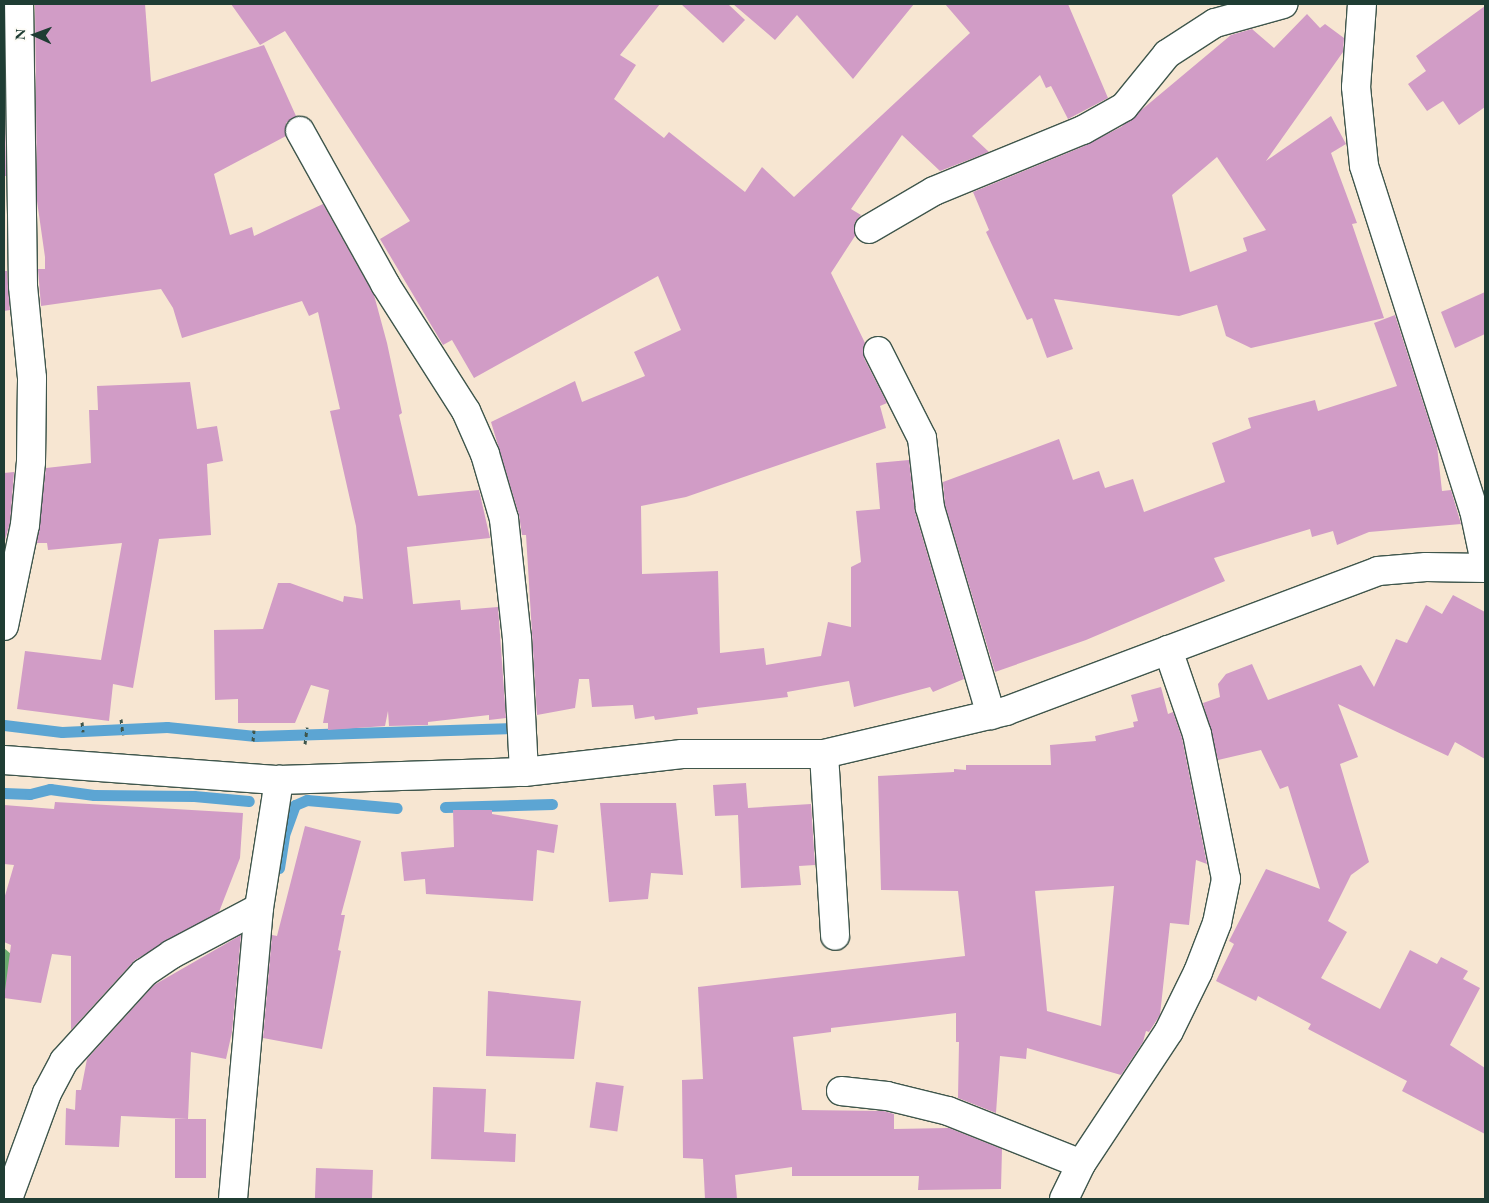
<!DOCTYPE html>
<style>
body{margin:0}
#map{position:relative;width:1489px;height:1203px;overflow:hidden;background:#f7e6d2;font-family:"EB Garamond",serif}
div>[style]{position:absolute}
.forest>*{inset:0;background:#6bac6f}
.stream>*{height:11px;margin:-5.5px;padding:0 5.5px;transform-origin:5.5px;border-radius:5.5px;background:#5ca5d3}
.building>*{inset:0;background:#d19cc6;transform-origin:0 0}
.path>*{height:3px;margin-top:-1.5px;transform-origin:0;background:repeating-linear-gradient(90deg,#3f564c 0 4px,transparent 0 8px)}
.roads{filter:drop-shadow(1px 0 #3f564c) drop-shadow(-1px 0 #3f564c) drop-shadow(0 1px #3f564c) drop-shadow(0 -1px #3f564c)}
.minor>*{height:28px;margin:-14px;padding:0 14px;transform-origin:14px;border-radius:14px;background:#fff}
span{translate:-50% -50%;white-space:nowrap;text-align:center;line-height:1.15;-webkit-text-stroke:4px #fdfcf7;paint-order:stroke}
.frame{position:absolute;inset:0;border:5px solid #1f3d34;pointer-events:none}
.north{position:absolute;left:10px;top:10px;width:50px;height:50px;-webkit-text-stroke:4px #fdfcf7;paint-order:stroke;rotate:272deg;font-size:14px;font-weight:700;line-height:20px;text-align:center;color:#1f3d34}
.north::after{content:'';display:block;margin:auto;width:18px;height:22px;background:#1f3d34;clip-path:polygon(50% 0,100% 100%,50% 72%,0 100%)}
</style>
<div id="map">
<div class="forest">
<div style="clip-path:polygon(4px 948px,20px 962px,4px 997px)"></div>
</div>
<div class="stream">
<div style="left:4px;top:725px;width:58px;rotate:6.9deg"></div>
<div style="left:62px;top:732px;width:105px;rotate:-2.7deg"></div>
<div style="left:167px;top:727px;width:89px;rotate:5.8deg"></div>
<div style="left:256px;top:736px;width:250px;rotate:-1.8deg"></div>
<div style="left:4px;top:793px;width:26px;rotate:2deg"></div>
<div style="left:30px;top:794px;width:21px;rotate:-14deg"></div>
<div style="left:50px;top:789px;width:44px;rotate:7.8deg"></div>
<div style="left:94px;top:795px;width:100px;rotate:0.6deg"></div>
<div style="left:194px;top:796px;width:55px;rotate:5.2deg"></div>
<div style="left:445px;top:807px;width:107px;rotate:-1.6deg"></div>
<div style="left:279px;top:868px;width:33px;rotate:-81deg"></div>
<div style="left:284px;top:835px;width:32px;rotate:-70deg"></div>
<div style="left:295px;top:805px;width:13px;rotate:-23deg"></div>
<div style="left:307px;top:800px;width:90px;rotate:5.1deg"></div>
</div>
<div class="building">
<div style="clip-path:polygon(35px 4px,145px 4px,151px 82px,264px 45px,296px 116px,286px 123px,286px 136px,214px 174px,230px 235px,252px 227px,254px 236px,323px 204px,374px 295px,387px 343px,402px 413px,399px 415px,418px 496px,479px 490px,490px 538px,407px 547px,413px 604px,460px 600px,461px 610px,498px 607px,506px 718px,489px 720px,489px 715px,428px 722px,428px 725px,389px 726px,388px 711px,385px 726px,328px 730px,328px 723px,323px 723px,329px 690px,311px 685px,295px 723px,238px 723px,238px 699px,215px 700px,214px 630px,263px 629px,278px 583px,290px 583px,343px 602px,344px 596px,363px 599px,356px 526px,330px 411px,340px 409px,318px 312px,309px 316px,302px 301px,182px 338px,173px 308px,161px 289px,41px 306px,38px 269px,45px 269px,45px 257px,37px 201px)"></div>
<div style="clip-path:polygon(231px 4px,660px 4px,620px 55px,636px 65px,614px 99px,664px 138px,669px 132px,745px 192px,762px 167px,794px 197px,970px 33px,945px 4px,1068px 4px,1108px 98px,1068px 119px,1051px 86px,1046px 88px,1040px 75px,972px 136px,989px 152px,940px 171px,902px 135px,851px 209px,861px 215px,855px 222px,855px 236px,831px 273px,865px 343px,864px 358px,887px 403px,880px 406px,886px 428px,686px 497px,641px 506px,642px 574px,718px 571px,720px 653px,764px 648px,766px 665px,821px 656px,828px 622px,851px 627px,851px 567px,861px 562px,856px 511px,880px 509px,876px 463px,909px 460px,915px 512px,964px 679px,933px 692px,930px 687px,854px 707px,849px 681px,787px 692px,788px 697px,697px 708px,698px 714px,655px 720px,654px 716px,635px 719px,633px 705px,592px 707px,589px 679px,579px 679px,575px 708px,537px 715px,526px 535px,522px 535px,519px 515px,491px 422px,575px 381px,582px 402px,645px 376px,634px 352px,681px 330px,658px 276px,474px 378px,452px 340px,443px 345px,380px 239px,410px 221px,285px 31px,260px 45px)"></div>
<div style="clip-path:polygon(681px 4px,728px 4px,745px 20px,723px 43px)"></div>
<div style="clip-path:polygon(733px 4px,914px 4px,853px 79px,797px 15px,775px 40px)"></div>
<div style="clip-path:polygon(1485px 6px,1485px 107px,1459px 125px,1443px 101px,1427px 111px,1408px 84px,1426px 71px,1416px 56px)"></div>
<div style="clip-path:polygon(evenodd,1307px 14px,1320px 28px,1325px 24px,1344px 38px,1343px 52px,1266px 161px,1331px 116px,1346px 144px,1331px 153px,1357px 223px,1352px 224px,1384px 318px,1251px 348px,1226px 336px,1217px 305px,1179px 316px,1054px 299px,1073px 349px,1047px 358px,1032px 318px,1027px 320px,986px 232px,989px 230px,973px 192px,1082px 147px,1121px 127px,1231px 35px,1252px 29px,1274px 48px,1307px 14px,1217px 157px,1266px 230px,1243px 238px,1247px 251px,1190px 272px,1172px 195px,1217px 157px)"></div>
<div style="clip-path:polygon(4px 31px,6px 176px,4px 176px)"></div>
<div style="clip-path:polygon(4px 271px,7px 271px,10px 310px,4px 311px)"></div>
<div style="clip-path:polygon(1485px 292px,1485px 334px,1455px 348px,1441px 312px)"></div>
<div style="clip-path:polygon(1395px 315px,1437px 446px,1442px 491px,1451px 490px,1461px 524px,1369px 532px,1337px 545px,1333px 531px,1312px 537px,1310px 529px,1214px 558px,1225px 581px,1086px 640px,995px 672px,945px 505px,943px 482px,1059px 439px,1073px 480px,1099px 471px,1105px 488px,1133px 479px,1144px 512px,1225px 482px,1212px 443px,1251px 428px,1248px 418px,1315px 400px,1318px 411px,1397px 386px,1374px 323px)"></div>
<div style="clip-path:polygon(190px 382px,197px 429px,217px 426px,223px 461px,207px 464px,211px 535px,159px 539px,133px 688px,113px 684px,109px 721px,17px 709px,25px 651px,101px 660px,122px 543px,48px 550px,47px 543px,37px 543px,46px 468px,91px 463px,89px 410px,98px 410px,97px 386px)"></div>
<div style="clip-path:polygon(14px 472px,10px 523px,4px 543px,4px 473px)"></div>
<div style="clip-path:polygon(1453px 595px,1485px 612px,1485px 759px,1455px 742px,1448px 756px,1338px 704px,1358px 757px,1340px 764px,1369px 862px,1351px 875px,1328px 921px,1347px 932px,1321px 978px,1380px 1009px,1410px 950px,1437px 964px,1441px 957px,1468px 971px,1463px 979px,1480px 988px,1450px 1045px,1485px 1068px,1485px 1134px,1402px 1091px,1407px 1081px,1308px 1029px,1311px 1024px,1258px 996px,1256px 1001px,1216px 981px,1234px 944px,1229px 941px,1266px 869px,1320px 889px,1288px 786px,1280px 789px,1261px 750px,1218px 760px,1203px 703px,1220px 697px,1218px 684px,1226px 674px,1252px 664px,1268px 700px,1361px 665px,1374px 687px,1396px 639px,1407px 643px,1426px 605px,1442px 614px)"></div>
<div style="clip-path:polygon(evenodd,1161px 687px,1168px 714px,1173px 712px,1182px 738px,1207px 864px,1196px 860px,1189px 925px,1170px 923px,1160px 1015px,1149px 1032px,1146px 1031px,1143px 1042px,1121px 1075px,1027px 1048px,1026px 1059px,1000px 1056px,996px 1113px,958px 1098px,959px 1042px,956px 1042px,956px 1013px,831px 1028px,831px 1032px,793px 1037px,802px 1110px,884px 1111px,894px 1114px,894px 1129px,949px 1128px,1002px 1149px,1001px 1189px,918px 1190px,919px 1176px,792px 1176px,792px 1167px,735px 1175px,737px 1199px,705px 1199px,703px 1159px,683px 1158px,682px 1080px,703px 1079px,698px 987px,965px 956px,958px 891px,881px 890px,878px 776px,954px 772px,954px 769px,966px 770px,966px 765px,1051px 765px,1050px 745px,1096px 741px,1095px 736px,1134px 727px,1133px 722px,1138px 721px,1131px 695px,1161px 687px,1114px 886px,1101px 1026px,1047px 1011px,1035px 891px,1114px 886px)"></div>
<div style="clip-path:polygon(746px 783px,748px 808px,811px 804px,815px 865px,799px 866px,801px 885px,741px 888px,738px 815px,715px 816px,713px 785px)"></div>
<div style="clip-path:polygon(55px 802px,243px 813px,240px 858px,219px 912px,135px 960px,71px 1030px,71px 956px,52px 954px,41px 1003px,4px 998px,11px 945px,4px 942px,4px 899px,14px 865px,4px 864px,4px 805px,54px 809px)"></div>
<div style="clip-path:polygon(600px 803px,676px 803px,683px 875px,651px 873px,648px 899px,609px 902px)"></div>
<div style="clip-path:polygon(453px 810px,492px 810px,492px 814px,558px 825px,554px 853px,537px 850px,533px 901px,426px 894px,425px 879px,404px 881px,401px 852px,454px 847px)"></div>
<div style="clip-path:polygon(305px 826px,361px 841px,341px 915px,345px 915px,338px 950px,341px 951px,322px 1049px,263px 1038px,272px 935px,277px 936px)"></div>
<div style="clip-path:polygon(241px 935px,232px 1032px,226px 1059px,191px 1052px,188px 1119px,121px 1116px,119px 1147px,65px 1145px,66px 1108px,75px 1110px,76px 1090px,81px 1090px,87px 1059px,154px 985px)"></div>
<div style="clip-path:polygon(488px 991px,581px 1001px,574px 1059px,486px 1056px)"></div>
<div style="left:596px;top:1082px;width:28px;height:46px;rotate:8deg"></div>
<div style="clip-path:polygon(433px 1087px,486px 1089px,484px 1132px,516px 1134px,515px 1162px,431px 1159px)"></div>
<div style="left:175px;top:1119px;width:31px;height:59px"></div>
<div style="left:316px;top:1168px;width:57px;height:31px;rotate:2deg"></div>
</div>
<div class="path">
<div style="left:121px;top:719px;width:16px;rotate:83deg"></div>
<div style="left:82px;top:722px;width:10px;rotate:84deg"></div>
<div style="left:253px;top:741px;width:11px;rotate:-85deg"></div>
<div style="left:305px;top:744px;width:17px;rotate:-83deg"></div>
</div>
<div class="roads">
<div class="minor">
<div style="left:1362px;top:4px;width:83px;rotate:94.1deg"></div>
<div style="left:1356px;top:87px;width:79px;rotate:84.2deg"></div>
<div style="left:1364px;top:166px;width:361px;rotate:72.3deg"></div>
<div style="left:1474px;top:510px;width:53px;rotate:78.1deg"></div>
<div style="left:300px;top:131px;width:175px;rotate:60.9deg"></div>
<div style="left:385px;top:284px;width:151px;rotate:57.5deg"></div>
<div style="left:466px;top:411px;width:47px;rotate:66.2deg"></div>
<div style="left:485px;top:454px;width:68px;rotate:73.7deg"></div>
<div style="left:504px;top:519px;width:120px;rotate:83.8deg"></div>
<div style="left:517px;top:638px;width:134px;rotate:87deg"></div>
<div style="left:869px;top:229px;width:75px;rotate:-30.3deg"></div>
<div style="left:934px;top:191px;width:161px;rotate:-22.3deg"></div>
<div style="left:1083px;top:130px;width:47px;rotate:-29.3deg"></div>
<div style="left:1124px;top:107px;width:68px;rotate:-50.9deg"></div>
<div style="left:1167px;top:54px;width:57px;rotate:-32.9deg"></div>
<div style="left:1215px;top:23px;width:71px;rotate:-15.6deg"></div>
<div style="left:878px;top:351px;width:97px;rotate:63.2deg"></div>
<div style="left:922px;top:438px;width:70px;rotate:83.5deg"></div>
<div style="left:930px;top:508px;width:216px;rotate:73.6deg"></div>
<div style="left:4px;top:626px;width:103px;rotate:-78.3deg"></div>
<div style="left:25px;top:525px;width:63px;rotate:-84.6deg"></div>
<div style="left:31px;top:462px;width:84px;rotate:-89.3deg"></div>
<div style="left:32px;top:378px;width:92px;rotate:-95.6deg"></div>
<div style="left:23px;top:286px;width:282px;rotate:-90.8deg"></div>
<div style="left:824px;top:754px;width:182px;rotate:86.5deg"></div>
<div style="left:4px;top:760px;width:276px;rotate:4.2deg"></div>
<div style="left:279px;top:780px;width:245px;rotate:-1.9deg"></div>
<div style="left:524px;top:772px;width:159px;rotate:-6.5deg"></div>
<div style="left:682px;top:754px;width:142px"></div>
<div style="left:824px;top:754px;width:187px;rotate:-13.3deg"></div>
<div style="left:1006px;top:711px;width:397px;rotate:-20.6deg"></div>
<div style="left:1378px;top:571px;width:48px;rotate:-4.8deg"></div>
<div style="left:1426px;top:567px;width:59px;rotate:1deg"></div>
<div style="left:841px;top:1091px;width:46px;rotate:6.2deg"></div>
<div style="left:887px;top:1096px;width:63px;rotate:13.8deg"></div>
<div style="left:948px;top:1111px;width:143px;rotate:21.7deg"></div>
<div style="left:8px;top:1199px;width:113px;rotate:-69.8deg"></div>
<div style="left:47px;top:1093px;width:36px;rotate:-62deg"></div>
<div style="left:64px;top:1061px;width:119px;rotate:-47.7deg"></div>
<div style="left:144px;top:973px;width:34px;rotate:-34deg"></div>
<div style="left:172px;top:954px;width:98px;rotate:-27.9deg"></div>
<div style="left:233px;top:1199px;width:292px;rotate:-84.9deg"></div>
<div style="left:259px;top:908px;width:130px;rotate:-81.1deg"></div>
<div style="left:1064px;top:1199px;width:39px;rotate:-64deg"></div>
<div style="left:1081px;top:1164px;width:159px;rotate:-56.5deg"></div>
<div style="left:1169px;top:1031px;width:66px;rotate:-63.8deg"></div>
<div style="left:1198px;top:972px;width:53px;rotate:-68.8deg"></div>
<div style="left:1217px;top:923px;width:45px;rotate:-78.4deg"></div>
<div style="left:1226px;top:879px;width:148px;rotate:-101.3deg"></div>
<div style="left:1197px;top:734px;width:89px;rotate:-109deg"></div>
</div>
</div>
<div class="frame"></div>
<div class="north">N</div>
</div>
